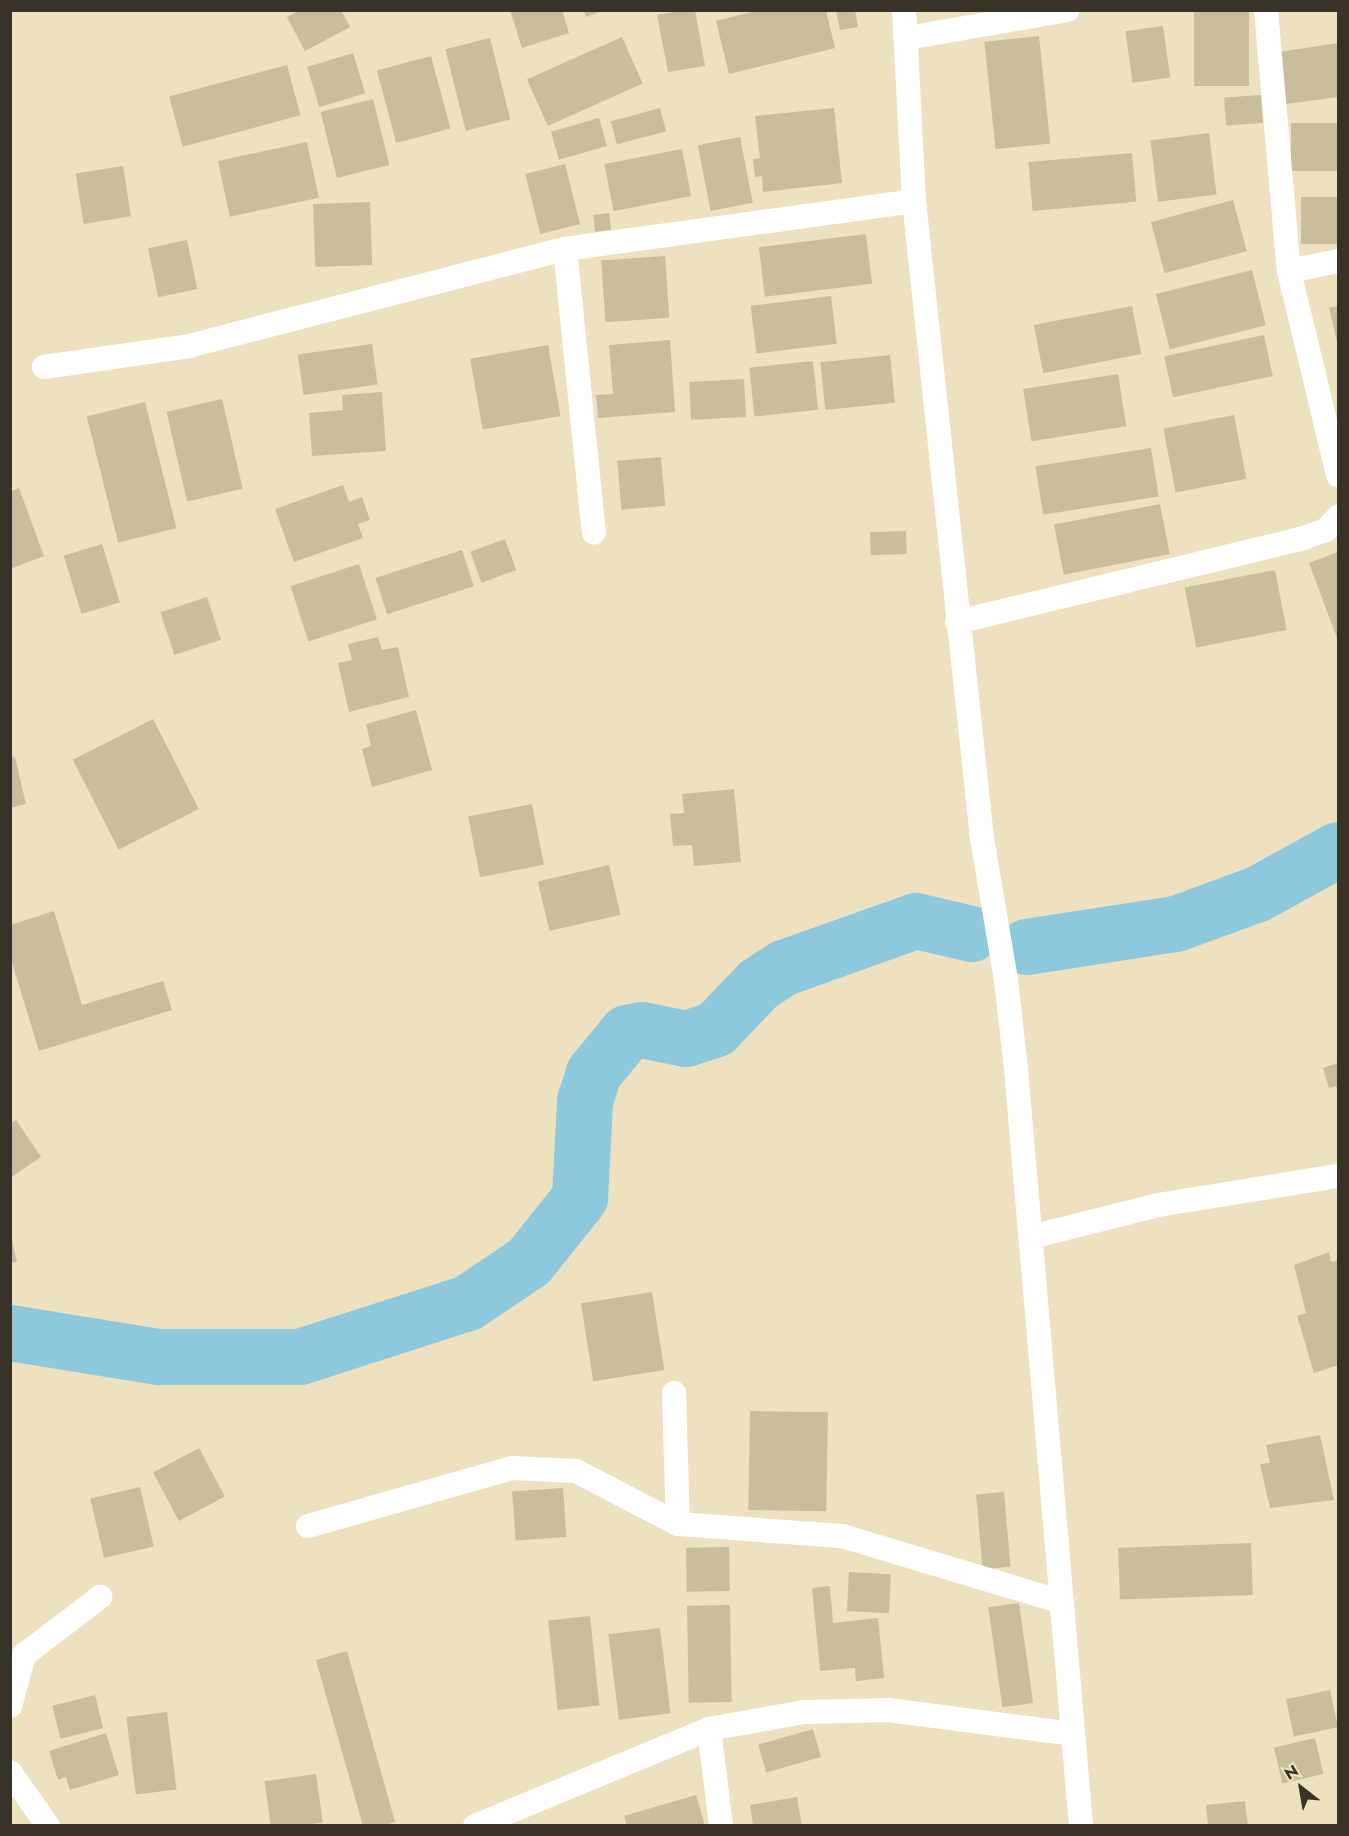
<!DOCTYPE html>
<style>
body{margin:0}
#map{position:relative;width:1349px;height:1836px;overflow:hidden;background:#eee1bf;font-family:Jost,sans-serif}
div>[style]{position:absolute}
.river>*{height:56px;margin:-28px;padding:0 28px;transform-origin:28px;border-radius:28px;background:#8ec8dc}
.building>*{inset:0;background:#cabd9d;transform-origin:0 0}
.street>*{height:24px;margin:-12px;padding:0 12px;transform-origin:12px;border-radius:12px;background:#fff}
span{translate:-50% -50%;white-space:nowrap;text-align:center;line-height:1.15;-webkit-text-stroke:6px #eee1bf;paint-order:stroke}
.frame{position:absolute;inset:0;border:12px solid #383326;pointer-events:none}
.north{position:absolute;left:1271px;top:1758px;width:60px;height:60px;-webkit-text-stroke:4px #eee1bf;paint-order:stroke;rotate:329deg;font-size:16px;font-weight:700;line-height:24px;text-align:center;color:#383326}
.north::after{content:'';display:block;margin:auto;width:21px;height:27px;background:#383326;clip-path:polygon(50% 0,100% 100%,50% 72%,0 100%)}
</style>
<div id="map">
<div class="river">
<div style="left:1027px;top:947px;width:151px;rotate:-8.8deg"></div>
<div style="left:1176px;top:924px;width:87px;rotate:-20.1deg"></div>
<div style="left:1258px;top:894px;width:91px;rotate:-28.8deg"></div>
<div style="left:10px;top:1333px;width:151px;rotate:9.2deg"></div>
<div style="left:159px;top:1357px;width:141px"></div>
<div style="left:300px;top:1357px;width:176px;rotate:-17.8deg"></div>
<div style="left:468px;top:1303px;width:73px;rotate:-33.9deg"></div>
<div style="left:529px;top:1262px;width:82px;rotate:-51.4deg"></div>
<div style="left:580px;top:1198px;width:97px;rotate:-87deg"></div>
<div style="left:585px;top:1101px;width:29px;rotate:-72deg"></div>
<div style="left:594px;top:1073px;width:52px;rotate:-50.5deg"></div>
<div style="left:627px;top:1033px;width:15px;rotate:-11deg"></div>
<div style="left:642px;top:1030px;width:45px;rotate:11.6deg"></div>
<div style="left:686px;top:1039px;width:32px;rotate:-18deg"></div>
<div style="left:716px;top:1029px;width:62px;rotate:-46.3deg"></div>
<div style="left:759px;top:984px;width:30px;rotate:-33deg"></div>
<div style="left:784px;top:968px;width:140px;rotate:-19.6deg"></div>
<div style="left:916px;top:921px;width:57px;rotate:13.3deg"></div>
</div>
<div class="building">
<div style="clip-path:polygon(300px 10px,341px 10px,350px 27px,305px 51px,287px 17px)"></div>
<div style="clip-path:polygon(510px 10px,562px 10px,569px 33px,522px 48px)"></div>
<div style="clip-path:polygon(583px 10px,602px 10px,602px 11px,586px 17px)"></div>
<div style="clip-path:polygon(683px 10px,695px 10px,705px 66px,668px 72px,657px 15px)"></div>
<div style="clip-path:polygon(759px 10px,826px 10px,835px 48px,729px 74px,716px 21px)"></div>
<div style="clip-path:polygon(836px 10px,855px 10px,858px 27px,840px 30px)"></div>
<div style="left:1194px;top:10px;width:55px;height:76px"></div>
<div style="left:1163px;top:26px;width:52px;height:38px;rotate:82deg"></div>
<div style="left:1039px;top:36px;width:108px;height:55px;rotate:84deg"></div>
<div style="left:622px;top:37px;width:51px;height:104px;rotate:66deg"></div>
<div style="left:490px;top:38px;width:84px;height:46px;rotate:76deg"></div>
<div style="clip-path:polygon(1338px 43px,1338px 97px,1286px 104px,1279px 52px)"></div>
<div style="left:353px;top:53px;width:42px;height:48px;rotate:73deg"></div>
<div style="left:431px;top:56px;width:75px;height:56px;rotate:75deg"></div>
<div style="left:287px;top:65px;width:52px;height:122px;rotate:75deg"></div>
<div style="left:1261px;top:95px;width:28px;height:37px;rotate:86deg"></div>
<div style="left:373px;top:99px;width:68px;height:54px;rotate:76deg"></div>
<div style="left:660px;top:108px;width:24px;height:51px;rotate:75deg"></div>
<div style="clip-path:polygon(834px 108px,842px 183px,763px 192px,762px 176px,755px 177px,753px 159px,760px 158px,755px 116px)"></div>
<div style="left:599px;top:118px;width:29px;height:50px;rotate:74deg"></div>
<div style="left:1338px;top:123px;width:48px;height:47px;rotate:90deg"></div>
<div style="left:1209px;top:133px;width:62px;height:59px;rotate:83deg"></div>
<div style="left:740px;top:137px;width:67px;height:43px;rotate:79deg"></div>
<div style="left:307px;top:142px;width:57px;height:91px;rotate:78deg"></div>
<div style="left:682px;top:149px;width:48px;height:79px;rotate:79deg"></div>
<div style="left:1132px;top:153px;width:49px;height:104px;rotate:85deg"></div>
<div style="left:565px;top:164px;width:62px;height:41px;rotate:76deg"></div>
<div style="left:123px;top:166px;width:51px;height:48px;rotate:81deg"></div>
<div style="left:1301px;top:197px;width:37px;height:47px"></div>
<div style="left:1233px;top:200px;width:53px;height:85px;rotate:75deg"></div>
<div style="left:370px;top:202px;width:63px;height:57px;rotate:88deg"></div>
<div style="left:609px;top:213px;width:17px;height:16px;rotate:83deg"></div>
<div style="left:866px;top:234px;width:50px;height:108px;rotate:83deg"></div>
<div style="left:187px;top:240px;width:50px;height:40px;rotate:78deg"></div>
<div style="left:665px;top:256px;width:62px;height:64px;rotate:86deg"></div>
<div style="left:1252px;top:270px;width:57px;height:99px;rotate:76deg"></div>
<div style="left:831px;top:296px;width:48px;height:81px;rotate:83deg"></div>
<div style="left:1132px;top:306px;width:49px;height:100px;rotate:79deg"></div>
<div style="clip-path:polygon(1338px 306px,1338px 346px,1329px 308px)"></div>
<div style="left:1264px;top:335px;width:42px;height:102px;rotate:78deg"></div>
<div style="clip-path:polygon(670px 340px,675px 412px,598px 418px,596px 395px,613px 394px,609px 345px)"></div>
<div style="left:372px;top:344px;width:41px;height:75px;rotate:82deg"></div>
<div style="left:548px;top:345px;width:72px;height:79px;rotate:80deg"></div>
<div style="left:890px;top:355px;width:48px;height:70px;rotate:84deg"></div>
<div style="left:813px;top:361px;width:49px;height:64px;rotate:84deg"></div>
<div style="left:1118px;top:374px;width:53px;height:96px;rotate:81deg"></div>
<div style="left:744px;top:379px;width:38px;height:55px;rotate:87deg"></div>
<div style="clip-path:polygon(382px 392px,386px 451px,312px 456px,309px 413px,343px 410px,342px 395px)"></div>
<div style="left:222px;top:399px;width:92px;height:57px;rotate:77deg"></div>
<div style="left:145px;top:402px;width:130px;height:60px;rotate:76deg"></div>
<div style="left:1234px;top:415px;width:65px;height:72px;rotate:79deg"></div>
<div style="left:1151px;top:448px;width:49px;height:117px;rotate:81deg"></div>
<div style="left:661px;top:457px;width:49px;height:44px;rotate:85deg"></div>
<div style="clip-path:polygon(343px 485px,349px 502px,362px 497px,370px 520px,358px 524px,363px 538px,294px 562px,275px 509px)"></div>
<div style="clip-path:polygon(19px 488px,44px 556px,10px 569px,10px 492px)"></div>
<div style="left:1160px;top:504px;width:51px;height:108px;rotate:79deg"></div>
<div style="left:906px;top:531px;width:23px;height:36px;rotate:88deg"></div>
<div style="left:505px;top:539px;width:33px;height:37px;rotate:70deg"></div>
<div style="left:102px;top:544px;width:61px;height:40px;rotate:73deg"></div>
<div style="left:462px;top:550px;width:38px;height:91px;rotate:72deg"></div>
<div style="clip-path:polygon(1338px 552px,1338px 641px,1309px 563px)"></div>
<div style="left:359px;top:564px;width:58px;height:72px;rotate:72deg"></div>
<div style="left:1275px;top:570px;width:61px;height:92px;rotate:79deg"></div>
<div style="left:207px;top:597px;width:45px;height:49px;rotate:72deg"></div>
<div style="clip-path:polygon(378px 637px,382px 650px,398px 647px,409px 697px,349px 712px,338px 663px,352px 660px,348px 644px)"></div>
<div style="clip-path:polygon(416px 710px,432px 770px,372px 787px,362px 749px,371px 746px,366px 724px)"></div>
<div style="left:153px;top:719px;width:101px;height:90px;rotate:63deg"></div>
<div style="clip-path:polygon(15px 757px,26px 804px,10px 808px,10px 758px)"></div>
<div style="clip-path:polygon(734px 789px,741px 862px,694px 866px,692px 845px,673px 846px,670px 814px,684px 813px,682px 794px)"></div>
<div style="left:532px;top:804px;width:62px;height:65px;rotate:79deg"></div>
<div style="left:609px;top:865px;width:51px;height:73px;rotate:77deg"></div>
<div style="clip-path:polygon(54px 911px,82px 1005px,163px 981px,172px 1010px,39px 1051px,10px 956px,10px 925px)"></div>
<div style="clip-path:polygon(1338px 1063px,1338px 1091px,1336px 1086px,1329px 1088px,1323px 1068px)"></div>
<div style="clip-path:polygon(16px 1120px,41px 1157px,10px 1178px,10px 1124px)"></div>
<div style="clip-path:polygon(10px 1232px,17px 1262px,10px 1263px)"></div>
<div style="clip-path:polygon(1329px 1252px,1331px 1262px,1338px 1260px,1338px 1365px,1314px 1373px,1297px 1316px,1306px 1313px,1294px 1265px)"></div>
<div style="left:652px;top:1292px;width:79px;height:72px;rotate:81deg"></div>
<div style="left:750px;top:1411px;width:78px;height:99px;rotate:1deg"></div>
<div style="clip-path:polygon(1320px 1435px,1334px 1500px,1270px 1508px,1260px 1464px,1270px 1463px,1266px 1445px)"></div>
<div style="left:199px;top:1448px;width:55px;height:52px;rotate:62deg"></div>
<div style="left:140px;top:1487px;width:61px;height:51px;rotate:77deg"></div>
<div style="left:563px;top:1488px;width:49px;height:51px;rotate:86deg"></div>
<div style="left:1004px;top:1492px;width:75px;height:28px;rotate:85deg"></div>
<div style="left:1251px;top:1543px;width:52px;height:133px;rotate:88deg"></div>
<div style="left:729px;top:1547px;width:44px;height:43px;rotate:89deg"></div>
<div style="left:849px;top:1572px;width:42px;height:39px;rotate:3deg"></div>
<div style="clip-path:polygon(830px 1586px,833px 1623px,878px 1618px,884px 1678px,856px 1681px,855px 1668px,820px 1671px,812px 1588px)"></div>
<div style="left:1019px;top:1603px;width:101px;height:31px;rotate:82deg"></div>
<div style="left:730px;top:1605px;width:97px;height:43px;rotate:89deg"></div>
<div style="left:590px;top:1616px;width:90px;height:42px;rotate:84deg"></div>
<div style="left:660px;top:1628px;width:86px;height:52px;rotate:83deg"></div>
<div style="clip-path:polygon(347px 1651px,395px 1822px,382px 1826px,363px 1826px,316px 1660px)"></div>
<div style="left:1330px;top:1690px;width:38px;height:45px;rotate:78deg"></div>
<div style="left:95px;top:1695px;width:34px;height:44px;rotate:76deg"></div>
<div style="left:167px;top:1712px;width:78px;height:41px;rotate:83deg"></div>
<div style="left:813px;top:1729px;width:29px;height:57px;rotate:74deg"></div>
<div style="clip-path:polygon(106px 1733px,119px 1775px,70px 1790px,66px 1777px,58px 1780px,49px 1751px)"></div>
<div style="left:1315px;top:1738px;width:37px;height:42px;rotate:77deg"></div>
<div style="left:316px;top:1774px;width:49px;height:52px;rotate:82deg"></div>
<div style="clip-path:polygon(696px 1795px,705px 1826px,627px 1826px,624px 1816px)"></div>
<div style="clip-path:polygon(797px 1797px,802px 1826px,753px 1826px,750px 1805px)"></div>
<div style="clip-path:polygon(1245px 1801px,1248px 1826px,1208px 1826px,1206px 1805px)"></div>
</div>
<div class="street">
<div style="left:904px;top:10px;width:191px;rotate:87deg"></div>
<div style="left:914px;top:201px;width:641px;rotate:83.91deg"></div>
<div style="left:982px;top:838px;width:144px;rotate:80.4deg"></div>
<div style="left:1006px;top:980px;width:90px;rotate:83.6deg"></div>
<div style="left:1016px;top:1069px;width:760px;rotate:85.09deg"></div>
<div style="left:1266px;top:10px;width:262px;rotate:85deg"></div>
<div style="left:1289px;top:271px;width:210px;rotate:76.5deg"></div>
<div style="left:907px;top:38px;width:163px;rotate:-9.9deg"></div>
<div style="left:565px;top:249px;width:285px;rotate:84.2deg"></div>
<div style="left:1289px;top:271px;width:50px;rotate:-11.5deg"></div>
<div style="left:44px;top:367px;width:147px;rotate:-8.2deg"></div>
<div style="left:189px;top:346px;width:388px;rotate:-14.5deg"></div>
<div style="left:565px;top:249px;width:352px;rotate:-7.8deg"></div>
<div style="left:957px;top:622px;width:354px;rotate:-13.6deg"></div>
<div style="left:1301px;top:539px;width:27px;rotate:-20deg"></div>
<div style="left:1326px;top:530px;width:18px;rotate:-47deg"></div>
<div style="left:1031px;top:1237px;width:131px;rotate:-14.1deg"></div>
<div style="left:1158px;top:1205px;width:182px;rotate:-9.2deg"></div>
<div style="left:674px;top:1393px;width:131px;rotate:88.3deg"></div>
<div style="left:678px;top:1524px;width:164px;rotate:4.2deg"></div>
<div style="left:842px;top:1536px;width:230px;rotate:16.7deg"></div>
<div style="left:308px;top:1526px;width:212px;rotate:-15.9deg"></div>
<div style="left:512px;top:1468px;width:64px;rotate:2.7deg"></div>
<div style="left:576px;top:1471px;width:115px;rotate:27.5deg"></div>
<div style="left:10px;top:1706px;width:53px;rotate:-74.6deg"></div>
<div style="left:24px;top:1655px;width:96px;rotate:-37.3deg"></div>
<div style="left:709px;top:1729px;width:98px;rotate:82.9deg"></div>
<div style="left:10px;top:1772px;width:66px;rotate:54.9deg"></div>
<div style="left:475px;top:1826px;width:253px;rotate:-22.5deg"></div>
<div style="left:709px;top:1729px;width:97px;rotate:-10.1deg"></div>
<div style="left:804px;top:1712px;width:84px;rotate:-1.4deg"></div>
<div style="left:888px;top:1710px;width:186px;rotate:7.4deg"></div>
</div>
<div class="frame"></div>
<div class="north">N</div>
</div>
